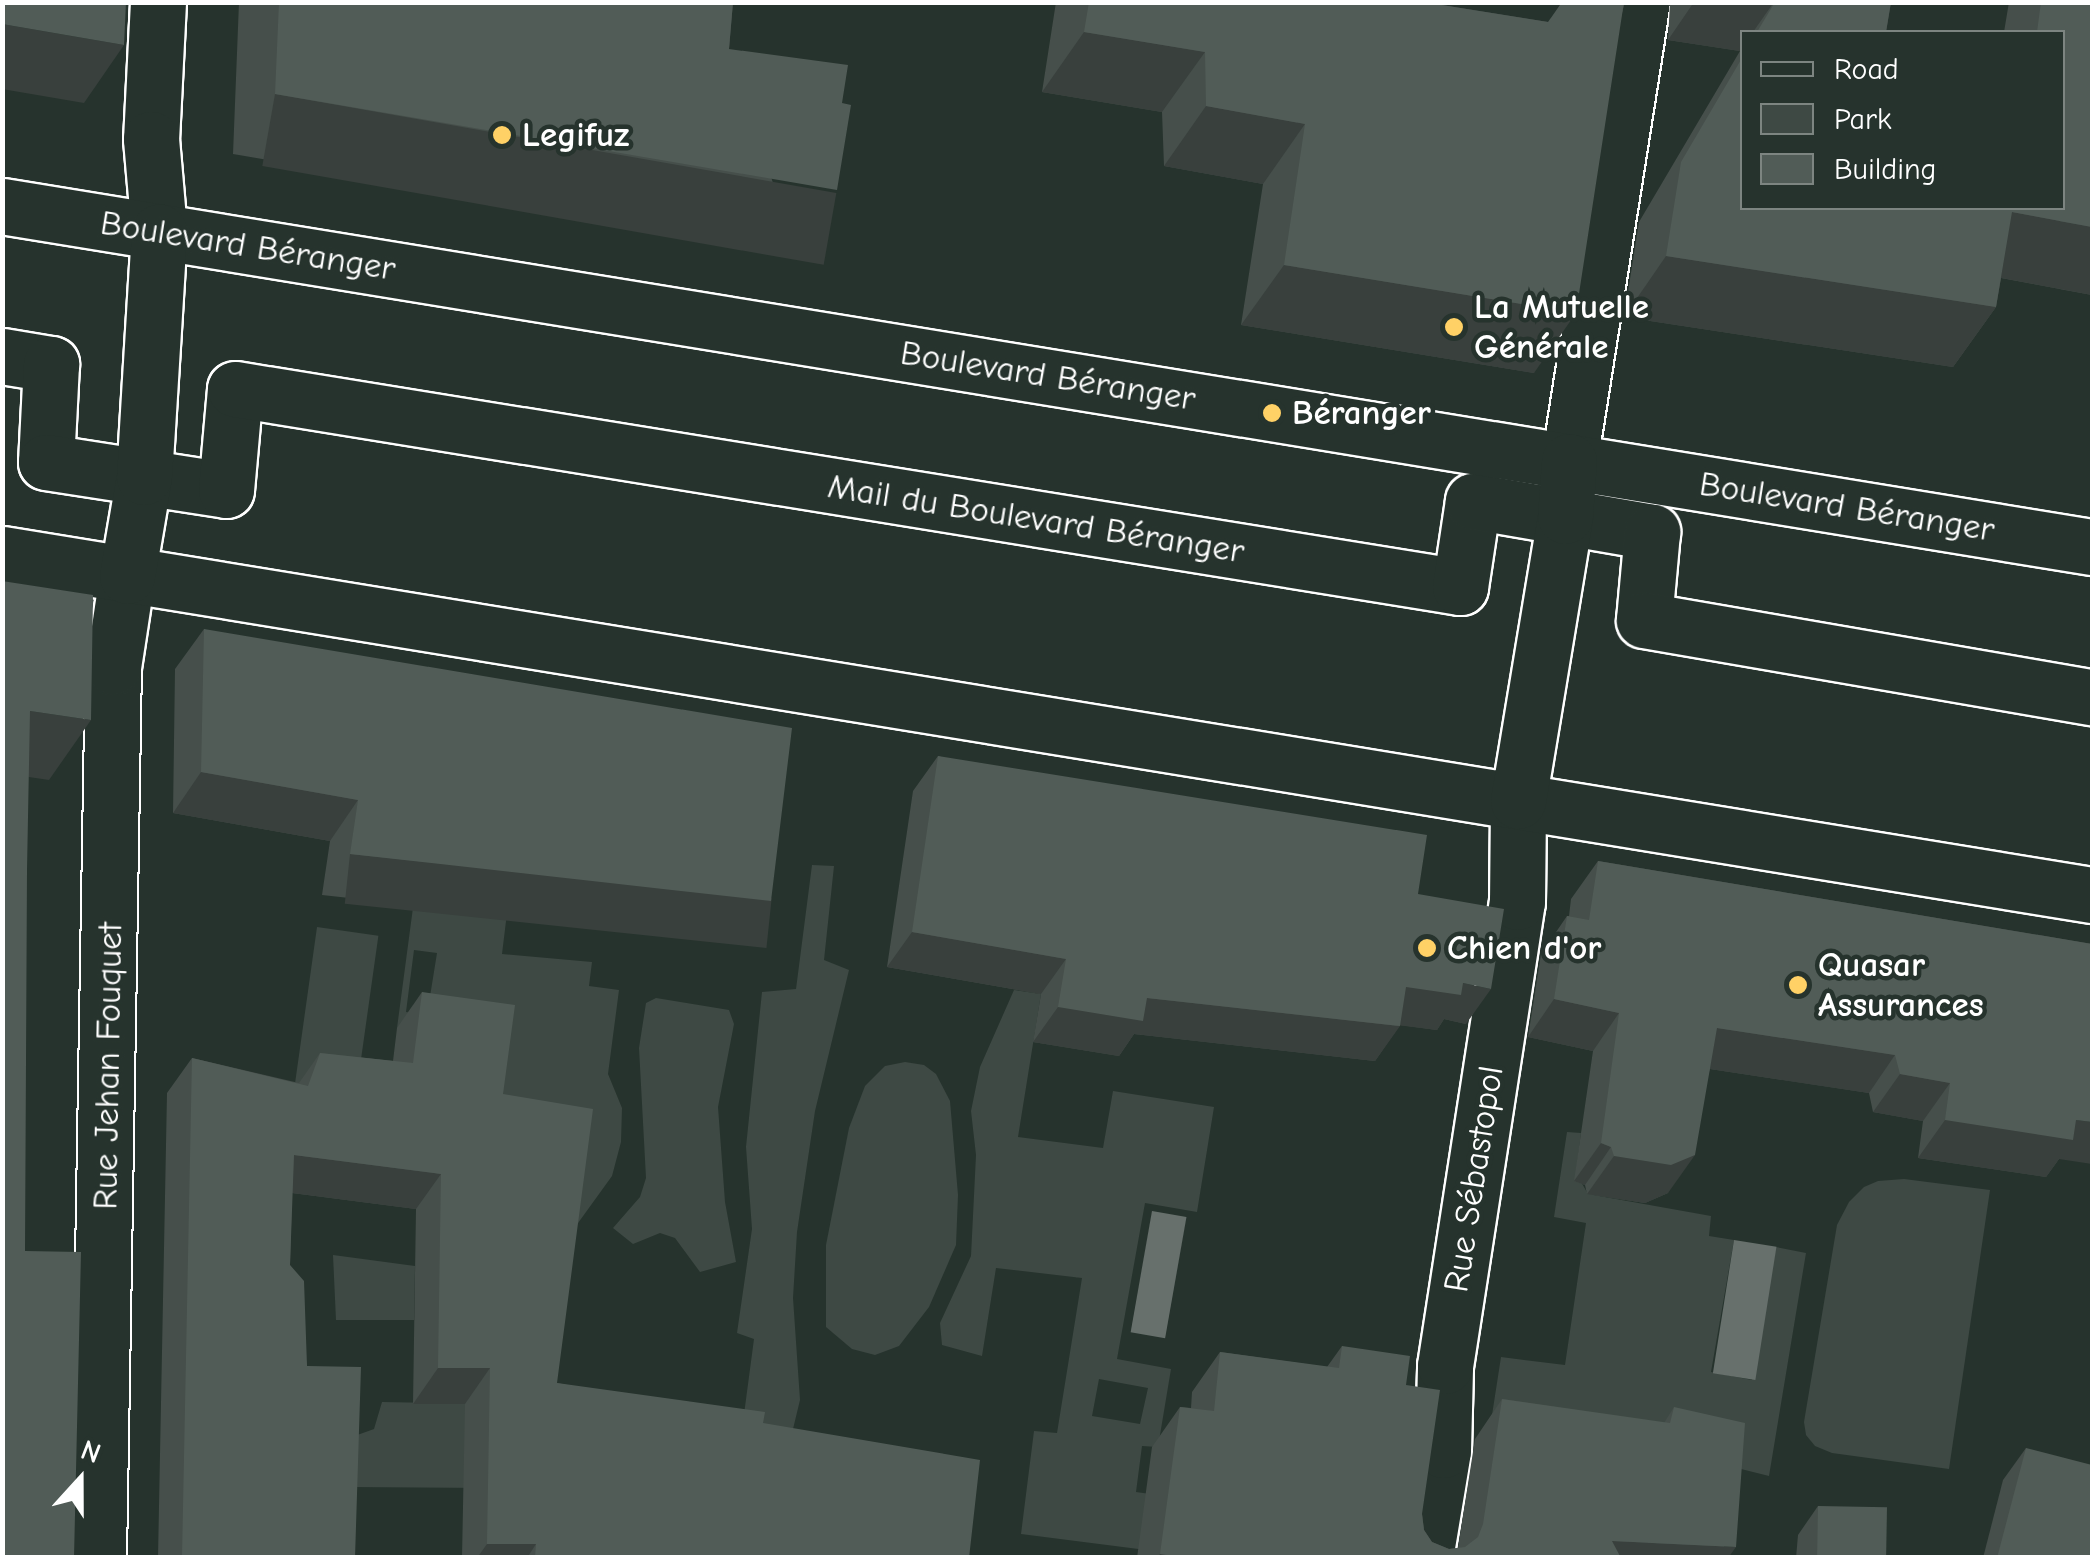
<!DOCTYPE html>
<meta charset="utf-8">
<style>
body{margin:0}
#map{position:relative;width:2095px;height:1560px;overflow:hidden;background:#26332d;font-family:"Comic Neue",sans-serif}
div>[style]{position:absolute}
.green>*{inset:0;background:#3e4944;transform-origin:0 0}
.water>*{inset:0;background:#67706c;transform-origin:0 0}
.roads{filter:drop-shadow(2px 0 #fff) drop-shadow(-2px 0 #fff) drop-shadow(0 2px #fff) drop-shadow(0 -2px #fff)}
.pedestrian>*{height:55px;margin:-27.5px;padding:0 27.5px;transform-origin:27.5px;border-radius:27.5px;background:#26332d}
.minor>*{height:55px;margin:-27.5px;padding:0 27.5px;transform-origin:27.5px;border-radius:27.5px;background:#26332d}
.secondary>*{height:55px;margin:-27.5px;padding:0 27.5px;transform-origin:27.5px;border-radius:27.5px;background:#26332d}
.primary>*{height:55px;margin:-27.5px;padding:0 27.5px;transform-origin:27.5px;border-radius:27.5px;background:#26332d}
.wall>*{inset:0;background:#464f4b}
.shaded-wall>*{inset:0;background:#39403d;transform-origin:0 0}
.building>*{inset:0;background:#515c57;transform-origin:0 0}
.dots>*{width:28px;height:28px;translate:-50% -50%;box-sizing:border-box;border:5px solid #26332d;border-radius:50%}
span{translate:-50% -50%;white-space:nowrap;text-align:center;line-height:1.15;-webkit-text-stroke:9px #26332d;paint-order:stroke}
.poi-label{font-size:35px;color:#fff;font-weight:700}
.left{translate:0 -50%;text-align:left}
.street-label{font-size:35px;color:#fff}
.frame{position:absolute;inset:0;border:5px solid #fff;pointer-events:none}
.legend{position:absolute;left:1740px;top:30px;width:325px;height:180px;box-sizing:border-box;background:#26332d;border:2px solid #7d8581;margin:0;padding:12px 18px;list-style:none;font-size:30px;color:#fff}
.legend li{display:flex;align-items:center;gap:20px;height:50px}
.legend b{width:50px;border:2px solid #7d8581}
.north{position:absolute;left:30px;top:1430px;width:100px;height:100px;-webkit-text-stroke:8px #26332d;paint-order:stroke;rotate:21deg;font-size:28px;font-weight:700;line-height:40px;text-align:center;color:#fff}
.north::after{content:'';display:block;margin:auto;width:35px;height:45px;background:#fff;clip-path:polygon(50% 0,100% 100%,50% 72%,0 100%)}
</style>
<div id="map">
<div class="green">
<div style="clip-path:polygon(812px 865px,834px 866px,824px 960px,849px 970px,815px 1111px,797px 1232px,793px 1298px,800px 1400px,793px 1429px,737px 1467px,754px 1339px,737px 1333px,752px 1229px,746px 1147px,762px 992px,796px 989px)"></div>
<div style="clip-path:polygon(evenodd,414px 900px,507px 913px,502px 954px,592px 962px,589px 986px,619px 990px,608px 1074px,622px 1108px,621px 1142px,612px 1176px,573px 1230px,397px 1028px,414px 900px,414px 950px,437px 953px,427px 1015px,406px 1012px,414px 950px)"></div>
<div style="left:317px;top:927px;width:62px;height:162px;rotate:8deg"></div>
<div style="clip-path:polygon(evenodd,1014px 990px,1041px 994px,1018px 1137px,1103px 1148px,1113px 1091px,1214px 1107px,1197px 1212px,1145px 1203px,1117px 1359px,1171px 1369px,1158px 1447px,1142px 1446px,1136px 1492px,1208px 1502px,1201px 1557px,1021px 1534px,1034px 1431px,1057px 1433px,1082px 1278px,996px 1268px,982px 1356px,942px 1345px,940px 1323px,971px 1256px,976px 1155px,971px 1111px,980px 1067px,1014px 990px,1099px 1379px,1148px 1388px,1140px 1424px,1092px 1416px,1099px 1379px)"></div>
<div style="clip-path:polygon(656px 998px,729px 1010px,734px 1024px,718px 1107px,725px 1202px,736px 1262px,700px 1272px,675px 1238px,660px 1233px,633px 1244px,613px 1228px,640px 1197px,646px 1178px,639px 1048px,646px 1003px)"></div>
<div style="clip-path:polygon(905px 1062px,924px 1065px,936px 1074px,950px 1101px,958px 1195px,956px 1245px,929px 1307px,899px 1346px,875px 1355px,852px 1349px,826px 1327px,826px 1245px,849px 1128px,865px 1086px,885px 1066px)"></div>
<div style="clip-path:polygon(1567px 1132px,1581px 1133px,1576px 1173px,1588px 1194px,1711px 1216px,1709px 1236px,1734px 1240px,1711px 1372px,1752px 1380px,1776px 1247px,1806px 1253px,1769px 1476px,1717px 1463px,1488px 1441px,1501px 1357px,1565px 1365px,1586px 1223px,1554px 1217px)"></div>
<div style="clip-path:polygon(1904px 1179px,1990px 1190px,1949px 1469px,1832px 1453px,1815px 1446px,1806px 1435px,1804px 1422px,1837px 1225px,1849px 1202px,1864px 1187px,1878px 1181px)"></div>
<div style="clip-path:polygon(333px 1255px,415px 1266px,414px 1320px,336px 1320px)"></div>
<div style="clip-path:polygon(382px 1402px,492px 1404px,488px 1488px,349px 1487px,349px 1438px,374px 1429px)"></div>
</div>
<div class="water">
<div style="left:1152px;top:1211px;width:35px;height:123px;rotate:10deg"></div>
<div style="left:1734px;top:1240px;width:43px;height:135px;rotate:9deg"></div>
</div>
<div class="roads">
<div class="pedestrian">
<div style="left:2px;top:356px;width:50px;rotate:9.3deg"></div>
<div style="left:51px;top:364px;width:98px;rotate:92.9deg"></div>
<div style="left:46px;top:462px;width:182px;rotate:8.8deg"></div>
<div style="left:226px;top:490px;width:101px;rotate:-84.9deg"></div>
<div style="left:235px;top:389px;width:1241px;rotate:9.18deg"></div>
<div style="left:1460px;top:587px;width:87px;rotate:-81.4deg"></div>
<div style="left:1473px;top:501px;width:182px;rotate:9.8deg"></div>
<div style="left:1652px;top:532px;width:88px;rotate:95.2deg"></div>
<div style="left:1644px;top:620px;width:455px;rotate:9.8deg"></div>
</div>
<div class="minor">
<div style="left:98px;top:1558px;width:891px;rotate:-89.04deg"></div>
<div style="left:113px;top:667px;width:92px;rotate:-81.3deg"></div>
<div style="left:1425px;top:1558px;width:109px;rotate:-80.5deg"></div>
<div style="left:1443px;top:1450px;width:84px;rotate:-88.6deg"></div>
<div style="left:1445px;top:1366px;width:470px;rotate:-81.2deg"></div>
<div style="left:1517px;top:902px;width:101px;rotate:-89.4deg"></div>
</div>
<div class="secondary">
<div style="left:158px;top:2px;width:137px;rotate:92.9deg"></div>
<div style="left:151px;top:139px;width:92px;rotate:85deg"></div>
<div style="left:1569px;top:461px;width:465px;rotate:-81deg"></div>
</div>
<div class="primary">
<div style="left:2px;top:206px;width:2118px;rotate:9.27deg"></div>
<div style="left:2px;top:554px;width:2118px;rotate:9.27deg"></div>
<div style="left:127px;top:576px;width:100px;rotate:-80.3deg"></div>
<div style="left:144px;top:477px;width:246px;rotate:-86.5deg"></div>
<div style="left:1518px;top:801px;width:289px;rotate:-80.6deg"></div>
<div style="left:1565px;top:516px;width:55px;rotate:-85.8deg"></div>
</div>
</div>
<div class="wall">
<div style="clip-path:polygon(239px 2px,733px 2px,729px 49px,795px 250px,233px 154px)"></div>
<div style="clip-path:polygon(1056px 2px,1423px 2px,1548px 22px,1624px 5px,1534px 373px,1241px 325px,1263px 184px,1164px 166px,1162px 112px,1042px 92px)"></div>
<div style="clip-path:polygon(1670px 2px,1891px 2px,1886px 32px,1742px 32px,1742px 208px,2062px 208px,2062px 32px,2004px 32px,2009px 2px,2092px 2px,2092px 295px,2001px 278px,1996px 307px,1953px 367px,1624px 317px,1639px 222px,1740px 51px,1668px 40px)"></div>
<div style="clip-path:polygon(204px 629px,771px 901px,743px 941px,322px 895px,330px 841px,173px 813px,175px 669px)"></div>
<div style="clip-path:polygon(938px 756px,1418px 894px,1466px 1024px,1444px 1019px,1437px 1030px,1400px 1025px,1375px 1061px,1134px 1034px,1119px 1056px,1033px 1042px,1041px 994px,887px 967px,913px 791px)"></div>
<div style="clip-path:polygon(1598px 861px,2092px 944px,2059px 1159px,2046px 1177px,1918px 1158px,1923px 1121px,1873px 1112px,1869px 1093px,1710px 1069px,1668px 1193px,1645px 1203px,1587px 1194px,1585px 1185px,1574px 1181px,1593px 1051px,1528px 1037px,1541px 954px,1567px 916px,1569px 916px,1571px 899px)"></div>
<div style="clip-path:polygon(422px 992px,503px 1094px,557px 1383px,763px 1423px,969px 1558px,462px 1558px,465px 1404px,413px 1404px,416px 1209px,292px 1193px,290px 1265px,307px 1366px,355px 1558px,158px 1558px,167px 1093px,192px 1058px,299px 1083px,320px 1053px,393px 1061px,397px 1028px)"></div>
<div style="clip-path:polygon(1342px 1346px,1406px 1385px,1424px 1530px,1432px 1542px,1449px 1549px,1458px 1548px,1475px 1439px,1502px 1399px,1664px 1423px,1674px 1407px,1728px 1558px,1137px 1558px,1152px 1447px,1180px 1407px,1191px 1408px,1192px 1392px,1220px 1352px,1327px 1367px)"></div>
<div style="clip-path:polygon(2026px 1448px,2092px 1558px,1983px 1558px,2003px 1480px)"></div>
<div style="clip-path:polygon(1818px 1506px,1883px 1558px,1796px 1558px,1798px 1535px)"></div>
</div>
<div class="shaded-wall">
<div style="clip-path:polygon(1694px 2px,1774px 2px,1753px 32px,1742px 32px,1742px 47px,1740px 51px,1668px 40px)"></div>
<div style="clip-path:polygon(2px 24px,124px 45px,84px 103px,2px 89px)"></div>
<div style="clip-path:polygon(1084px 32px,1205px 52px,1162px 112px,1042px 92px)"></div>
<div style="left:275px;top:94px;width:570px;height:73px;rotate:10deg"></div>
<div style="clip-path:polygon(1206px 106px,1305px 124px,1263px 184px,1164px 166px)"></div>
<div style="clip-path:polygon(2012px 212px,2092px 227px,2092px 295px,1970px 272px)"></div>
<div style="clip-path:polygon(1666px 256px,1996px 307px,1953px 367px,1624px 317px)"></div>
<div style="clip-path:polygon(1284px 265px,1576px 313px,1534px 373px,1241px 325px)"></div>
<div style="clip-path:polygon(30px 711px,91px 720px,49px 780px,2px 773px)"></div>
<div style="clip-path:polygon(201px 772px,358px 800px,330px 841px,173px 813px)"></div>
<div style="left:350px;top:854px;width:424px;height:50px;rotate:6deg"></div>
<div style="clip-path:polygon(912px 932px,1066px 959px,1041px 994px,887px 967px)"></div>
<div style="clip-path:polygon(1463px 983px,1491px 989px,1466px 1024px,1444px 1019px,1437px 1030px,1382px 1023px,1406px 987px)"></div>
<div style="clip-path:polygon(1147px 998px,1400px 1026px,1375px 1061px,1134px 1034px,1119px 1056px,1033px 1042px,1058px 1007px)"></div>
<div style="clip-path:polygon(1554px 999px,1619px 1013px,1593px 1051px,1528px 1037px)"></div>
<div style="clip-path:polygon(1717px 1028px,1895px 1055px,1869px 1093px,1690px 1066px)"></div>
<div style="clip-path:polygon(1900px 1074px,1950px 1083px,1923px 1121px,1873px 1112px)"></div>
<div style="clip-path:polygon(1945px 1120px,2076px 1120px,2092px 1122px,2092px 1164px,2059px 1159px,2046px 1177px,1918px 1158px)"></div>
<div style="clip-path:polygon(1601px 1143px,1611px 1147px,1585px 1185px,1574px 1181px)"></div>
<div style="clip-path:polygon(294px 1155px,441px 1174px,416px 1209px,269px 1190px)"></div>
<div style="clip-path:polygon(1695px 1155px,1668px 1193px,1645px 1203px,1587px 1194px,1614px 1156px)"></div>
<div style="clip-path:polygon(438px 1368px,490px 1368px,465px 1404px,413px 1404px)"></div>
<div style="clip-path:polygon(1612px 1541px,1736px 1547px,1728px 1558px,1601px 1558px)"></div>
<div style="clip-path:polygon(487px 1544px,536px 1544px,527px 1558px,477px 1558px)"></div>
<div style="clip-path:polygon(1160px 1554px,1187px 1558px,1157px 1558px)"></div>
</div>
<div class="building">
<div style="clip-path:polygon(2px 2px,126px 2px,124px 45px,2px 24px)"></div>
<div style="clip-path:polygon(279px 2px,733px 2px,729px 49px,848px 65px,842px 103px,851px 105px,837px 190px,275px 94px)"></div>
<div style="clip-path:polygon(1089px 2px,1423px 2px,1548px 22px,1562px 2px,1624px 2px,1576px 313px,1284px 265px,1305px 124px,1206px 106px,1205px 52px,1084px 32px)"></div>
<div style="clip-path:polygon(1775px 2px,1891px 2px,1886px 32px,1757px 32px)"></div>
<div style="clip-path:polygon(2041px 2px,2092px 2px,2092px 227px,2012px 212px,1996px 307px,1666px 256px,1681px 162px,1742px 58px,1742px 208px,2062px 208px,2062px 32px,2037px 32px)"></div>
<div style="clip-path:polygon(2px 581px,93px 595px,91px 720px,30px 711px,27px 870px,25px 1251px,81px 1252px,74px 1558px,2px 1558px)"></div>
<div style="clip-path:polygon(204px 629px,792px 728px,771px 901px,350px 854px,358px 800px,201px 772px)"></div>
<div style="clip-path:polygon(938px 756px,1427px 835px,1418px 894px,1504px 909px,1491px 989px,1463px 983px,1461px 995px,1406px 987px,1400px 1026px,1147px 998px,1143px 1021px,1058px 1007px,1066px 959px,912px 932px)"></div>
<div style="clip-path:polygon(1598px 861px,2092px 944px,2092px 1122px,2076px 1120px,2073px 1140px,1945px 1120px,1950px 1083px,1900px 1074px,1895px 1055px,1717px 1028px,1695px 1155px,1671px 1165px,1614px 1156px,1611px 1147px,1601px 1143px,1619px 1013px,1554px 999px,1567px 916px,1589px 920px)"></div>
<div style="clip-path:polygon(422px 992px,515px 1005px,503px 1094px,593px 1109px,557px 1383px,765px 1412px,763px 1423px,980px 1460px,969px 1558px,535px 1558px,536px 1544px,487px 1544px,490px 1368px,438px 1368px,441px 1174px,294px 1155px,290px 1265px,304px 1281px,307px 1366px,361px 1367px,355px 1558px,182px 1558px,192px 1058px,308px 1086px,320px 1053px,413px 1063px)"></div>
<div style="clip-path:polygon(1342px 1346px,1410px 1356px,1406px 1385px,1440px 1390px,1422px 1514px,1424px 1530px,1432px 1542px,1449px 1549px,1465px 1547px,1478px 1537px,1483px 1524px,1502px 1399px,1670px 1423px,1674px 1407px,1745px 1423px,1736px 1547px,1612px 1541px,1621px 1558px,1187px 1558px,1160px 1554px,1180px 1407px,1214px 1411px,1220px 1352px,1339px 1368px)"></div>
<div style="clip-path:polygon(2026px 1448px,2092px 1465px,2092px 1558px,1997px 1558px)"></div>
<div style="left:1818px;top:1506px;width:69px;height:52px;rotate:1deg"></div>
</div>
<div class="dots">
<div style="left:502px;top:135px;background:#ffd166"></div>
<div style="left:1454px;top:327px;background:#ffd166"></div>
<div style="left:1272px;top:413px;background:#ffd166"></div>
<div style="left:1427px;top:948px;background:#ffd166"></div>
<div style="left:1798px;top:985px;background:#ffd166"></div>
</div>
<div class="poi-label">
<span class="left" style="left:522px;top:135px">Legifuz</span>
<span class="left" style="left:1474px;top:327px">La Mutuelle<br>Générale</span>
<span class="left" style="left:1292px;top:413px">Béranger</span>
<span class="left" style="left:1447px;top:948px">Chien d'or</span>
<span class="left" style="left:1818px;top:985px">Quasar<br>Assurances</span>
</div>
<div class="street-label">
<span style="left:248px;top:246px;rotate:9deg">Boulevard Béranger</span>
<span style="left:1048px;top:376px;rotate:9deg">Boulevard Béranger</span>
<span style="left:1847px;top:507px;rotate:9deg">Boulevard Béranger</span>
<span style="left:1036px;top:519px;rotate:9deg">Mail du Boulevard Béranger</span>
<span style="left:108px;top:1066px;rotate:-89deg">Rue Jehan Fouquet</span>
<span style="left:1474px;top:1179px;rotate:-81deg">Rue Sébastopol</span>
</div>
<div class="frame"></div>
<ul class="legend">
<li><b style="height:12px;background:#26332d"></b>Road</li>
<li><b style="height:28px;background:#3e4944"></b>Park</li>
<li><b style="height:28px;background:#515c57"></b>Building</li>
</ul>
<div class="north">N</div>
</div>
